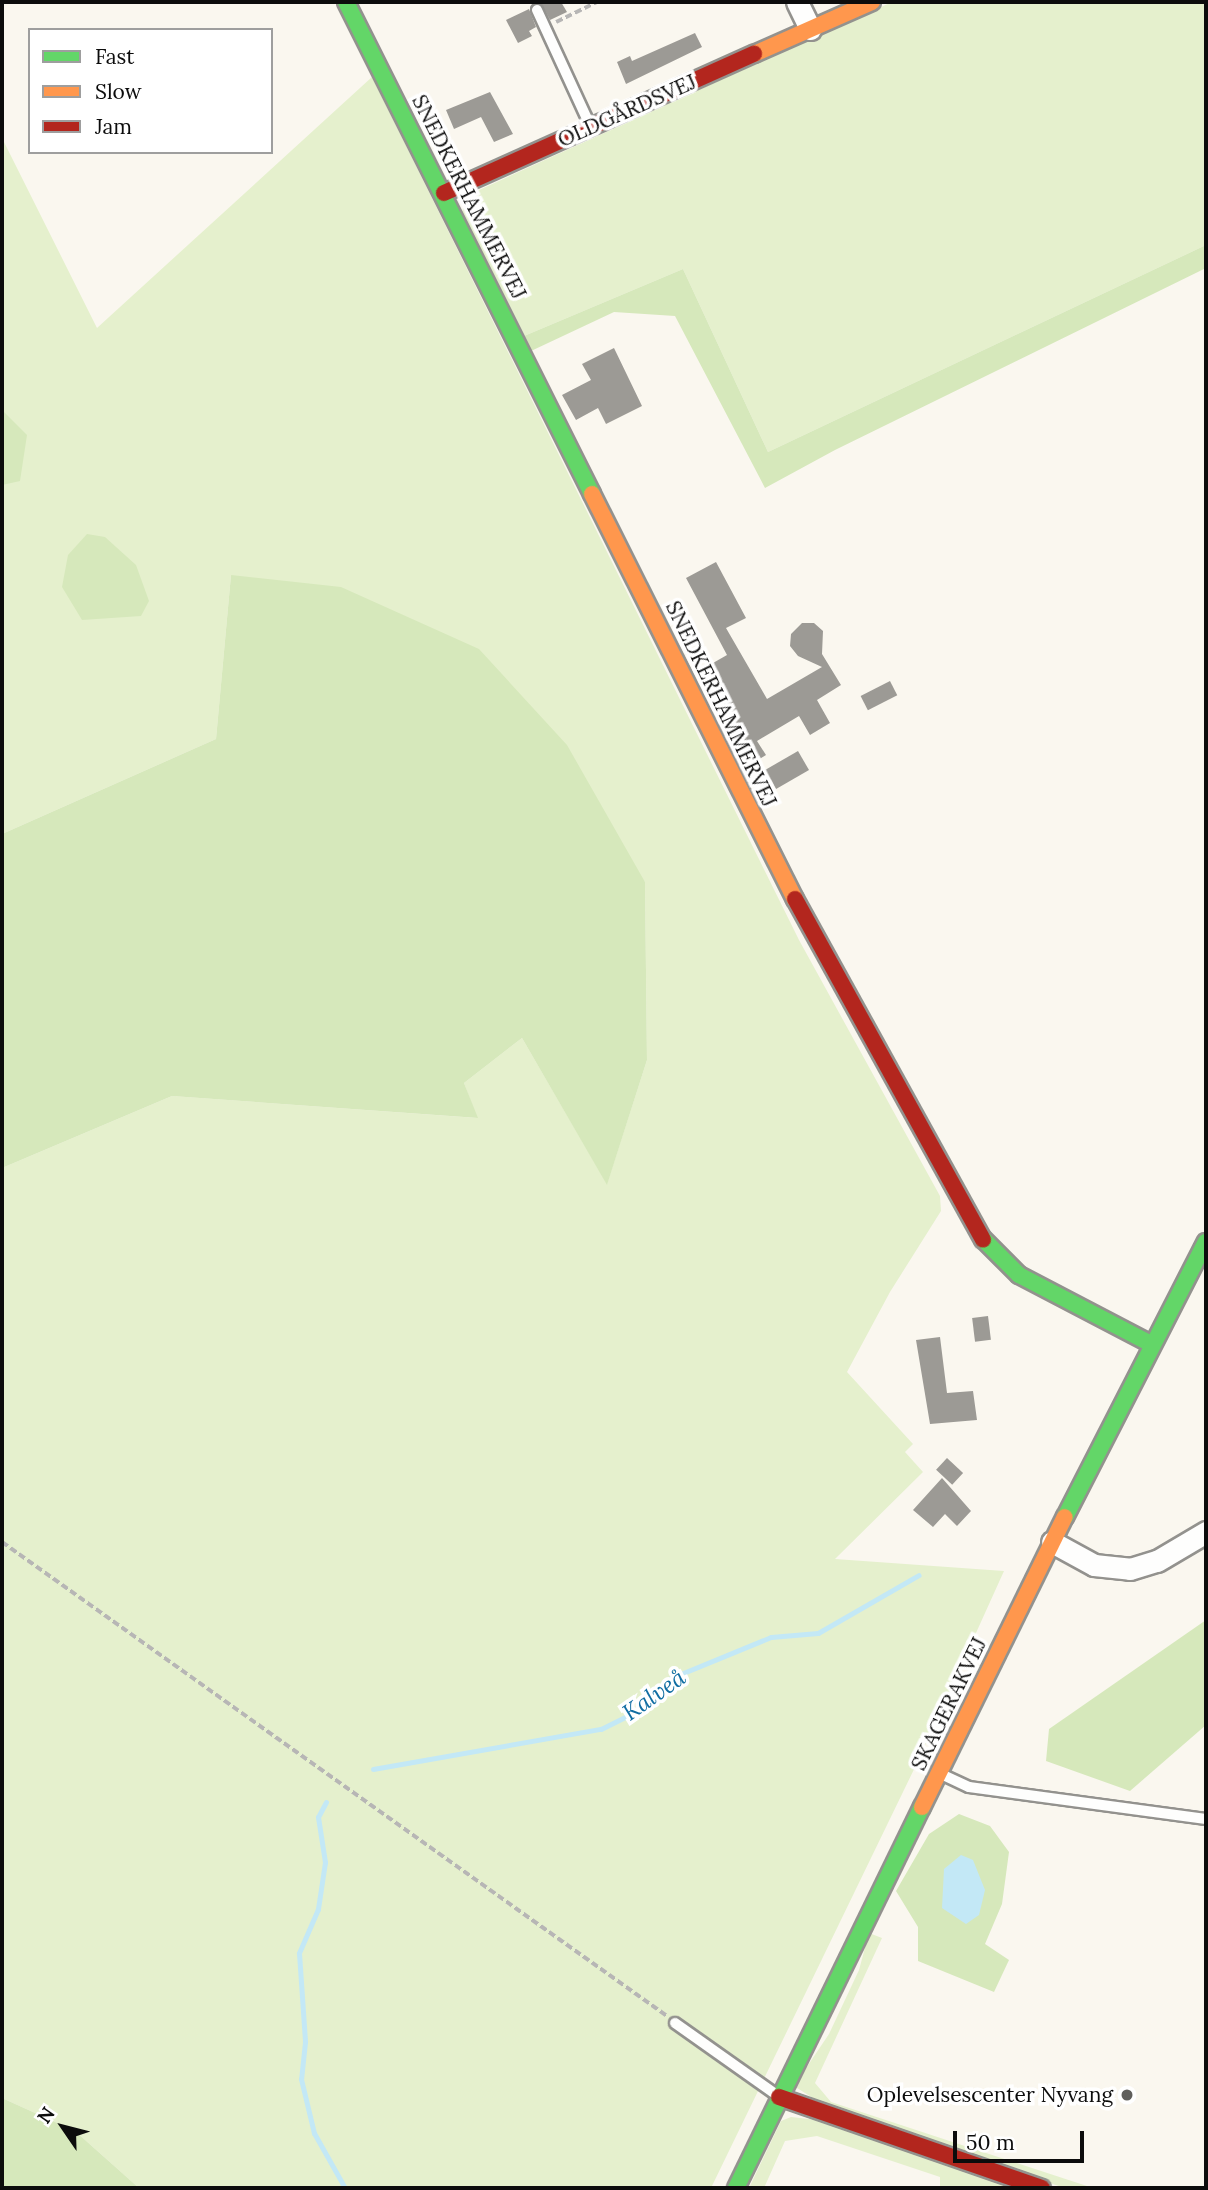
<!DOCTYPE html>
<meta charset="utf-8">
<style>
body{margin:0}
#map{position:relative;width:1208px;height:2190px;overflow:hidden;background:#faf7ef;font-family:Lora,serif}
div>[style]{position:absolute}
.green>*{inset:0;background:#e5f0cd}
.forest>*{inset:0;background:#d6e8bb}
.water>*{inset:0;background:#c3e8f6}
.stream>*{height:5px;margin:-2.5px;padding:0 2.5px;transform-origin:2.5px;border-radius:2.5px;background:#c3e8f6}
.building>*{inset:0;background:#9c9a95;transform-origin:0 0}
.path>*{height:3.5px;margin-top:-1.75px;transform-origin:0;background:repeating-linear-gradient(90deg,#b7b6b5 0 7px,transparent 0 10.5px)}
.roads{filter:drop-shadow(2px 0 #93928e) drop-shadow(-2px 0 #93928e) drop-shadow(0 2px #93928e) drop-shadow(0 -2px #93928e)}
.lane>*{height:10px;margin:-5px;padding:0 5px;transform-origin:5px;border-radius:5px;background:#fefefd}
.street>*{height:21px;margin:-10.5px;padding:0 10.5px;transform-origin:10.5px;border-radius:10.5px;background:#fefefd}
.fast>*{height:16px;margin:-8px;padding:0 8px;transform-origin:8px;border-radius:8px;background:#63d668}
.slow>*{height:16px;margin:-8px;padding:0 8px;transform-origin:8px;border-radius:8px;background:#ff974d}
.jam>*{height:16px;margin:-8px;padding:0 8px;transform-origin:8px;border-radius:8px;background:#b3261e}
.dots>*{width:19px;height:19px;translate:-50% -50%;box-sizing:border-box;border:4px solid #fff;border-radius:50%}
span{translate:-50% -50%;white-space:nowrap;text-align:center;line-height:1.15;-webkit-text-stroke:7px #fff;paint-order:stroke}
.street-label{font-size:21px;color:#0c0c0c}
.poi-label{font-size:21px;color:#0c0c0c}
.right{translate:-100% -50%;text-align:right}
.water-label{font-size:23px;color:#106da2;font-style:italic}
.frame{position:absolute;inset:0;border:4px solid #0c0c0c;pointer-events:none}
.legend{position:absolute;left:28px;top:28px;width:245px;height:126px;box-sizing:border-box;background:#fff;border:2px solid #9e9e9e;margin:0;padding:9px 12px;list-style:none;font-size:21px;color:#0c0c0c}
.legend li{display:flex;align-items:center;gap:14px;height:35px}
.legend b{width:35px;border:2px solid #9e9e9e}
.north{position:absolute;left:28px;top:2092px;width:70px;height:70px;-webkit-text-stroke:5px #fff;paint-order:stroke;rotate:305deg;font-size:19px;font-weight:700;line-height:28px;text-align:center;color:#0c0c0c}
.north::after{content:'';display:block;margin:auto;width:24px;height:32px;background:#0c0c0c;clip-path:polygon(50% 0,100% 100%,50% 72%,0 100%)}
.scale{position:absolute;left:953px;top:2131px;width:131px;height:32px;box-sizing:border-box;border:4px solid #0c0c0c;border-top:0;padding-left:9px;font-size:21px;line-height:24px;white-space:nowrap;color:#0c0c0c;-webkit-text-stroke:5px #fff;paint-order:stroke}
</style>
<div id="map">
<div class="green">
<div style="clip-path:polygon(892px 2px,1206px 2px,1206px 245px,768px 452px,683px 269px,524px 336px,462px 212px,468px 195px)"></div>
<div style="clip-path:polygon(372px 77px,799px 940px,940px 1196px,941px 1211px,890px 1292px,847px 1372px,913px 1444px,905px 1452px,923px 1472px,835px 1559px,1004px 1571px,919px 1759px,711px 2188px,139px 2188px,75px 2131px,2px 2098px,2px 1168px,172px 1096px,477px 1118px,464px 1083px,522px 1038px,607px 1184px,647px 1060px,645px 882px,231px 575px,216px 739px,2px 834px,2px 138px,97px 328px)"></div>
<div style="clip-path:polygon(869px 1933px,882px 1938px,815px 2083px,831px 2102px,1093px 2188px,1065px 2188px,841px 2116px,794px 2086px,829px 2034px,859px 1970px)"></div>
<div style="clip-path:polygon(791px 2117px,818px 2120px,1018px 2188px,940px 2188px,940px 2177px,817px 2136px,785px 2141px,764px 2188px,749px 2188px,781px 2121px)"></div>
</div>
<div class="forest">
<div style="clip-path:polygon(1206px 245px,1206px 268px,835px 450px,765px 488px,675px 316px,614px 312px,531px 351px,524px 336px,683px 269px,768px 452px)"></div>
<div style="clip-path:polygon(2px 410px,27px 435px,20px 481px,2px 485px)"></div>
<div style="clip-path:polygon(87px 534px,105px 537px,136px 565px,149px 601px,141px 616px,82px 620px,62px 587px,68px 555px)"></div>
<div style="clip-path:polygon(231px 575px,341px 587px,479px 649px,567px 745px,645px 882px,647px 1060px,607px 1185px,522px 1038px,464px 1083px,478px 1118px,172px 1096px,2px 1168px,2px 834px,216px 739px)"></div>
<div style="clip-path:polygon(1206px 1620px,1206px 1725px,1130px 1791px,1046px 1761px,1049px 1729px)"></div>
<div style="clip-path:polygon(959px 1814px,990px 1826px,1009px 1852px,1002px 1904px,985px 1944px,1009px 1960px,994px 1992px,918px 1961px,918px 1927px,896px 1891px,929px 1834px)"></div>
<div style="clip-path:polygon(2px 2098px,75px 2131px,139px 2188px,2px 2188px)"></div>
</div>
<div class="water">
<div style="clip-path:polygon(961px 1855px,973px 1860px,985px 1890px,979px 1915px,966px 1924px,942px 1908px,944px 1869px)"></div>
</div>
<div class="stream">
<div style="left:373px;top:1769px;width:231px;rotate:-10deg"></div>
<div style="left:601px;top:1729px;width:42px;rotate:-26.6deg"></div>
<div style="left:639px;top:1710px;width:45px;rotate:-45deg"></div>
<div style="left:671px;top:1678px;width:108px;rotate:-22.3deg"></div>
<div style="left:771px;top:1637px;width:47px;rotate:-4.9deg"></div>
<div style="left:818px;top:1633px;width:116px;rotate:-29.9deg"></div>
<div style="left:326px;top:1802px;width:17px;rotate:118deg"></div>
<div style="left:318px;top:1817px;width:46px;rotate:81.2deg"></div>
<div style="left:325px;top:1862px;width:48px;rotate:98.5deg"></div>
<div style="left:318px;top:1909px;width:48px;rotate:113.4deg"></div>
<div style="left:299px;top:1953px;width:89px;rotate:86.1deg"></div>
<div style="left:305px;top:2042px;width:37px;rotate:96deg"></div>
<div style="left:301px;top:2079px;width:56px;rotate:76.5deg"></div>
<div style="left:314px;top:2133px;width:63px;rotate:60.6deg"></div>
</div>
<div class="building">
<div style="clip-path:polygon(561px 2px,567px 12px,550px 20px,541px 3px)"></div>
<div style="clip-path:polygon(529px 9px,536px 27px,529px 31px,532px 36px,518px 43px,506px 20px)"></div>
<div style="clip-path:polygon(695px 33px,702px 47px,626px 84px,617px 62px,630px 56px,632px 61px)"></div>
<div style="clip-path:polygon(490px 92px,513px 134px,494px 142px,481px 117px,454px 129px,446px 110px)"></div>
<div style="clip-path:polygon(614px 348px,642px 406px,606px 424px,598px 408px,576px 420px,562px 395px,591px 380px,582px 364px)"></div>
<div style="clip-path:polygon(716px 562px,746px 618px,726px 628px,767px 699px,822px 667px,798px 656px,790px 646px,791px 634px,802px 623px,814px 623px,823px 631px,822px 654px,841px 685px,817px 700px,830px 723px,810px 735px,799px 716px,757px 741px,766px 755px,753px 763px,699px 671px,727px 655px,686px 578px)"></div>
<div style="left:890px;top:681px;width:16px;height:33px;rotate:63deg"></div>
<div style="left:798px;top:751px;width:22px;height:38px;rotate:60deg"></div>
<div style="left:988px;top:1316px;width:24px;height:16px;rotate:83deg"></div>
<div style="clip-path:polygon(940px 1337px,947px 1393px,973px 1391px,977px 1420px,930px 1424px,916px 1340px)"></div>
<div style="left:947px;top:1458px;width:22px;height:16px;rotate:43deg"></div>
<div style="clip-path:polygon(942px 1478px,971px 1511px,957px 1526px,945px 1514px,933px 1527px,913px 1510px)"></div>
</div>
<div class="path">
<div style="left:556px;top:22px;width:46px;rotate:-26deg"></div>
<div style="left:2px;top:1542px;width:817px;rotate:35.48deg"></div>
</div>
<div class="roads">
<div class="lane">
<div style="left:537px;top:10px;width:127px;rotate:65.3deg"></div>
<div style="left:941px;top:1774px;width:31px;rotate:25deg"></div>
<div style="left:969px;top:1787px;width:239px;rotate:7.7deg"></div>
<div style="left:675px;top:2023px;width:126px;rotate:35.3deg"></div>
</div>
<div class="street">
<div style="left:797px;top:2px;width:30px;rotate:64deg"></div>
<div style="left:1052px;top:1542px;width:48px;rotate:28.7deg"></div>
<div style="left:1094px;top:1565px;width:36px;rotate:6deg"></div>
<div style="left:1130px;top:1569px;width:28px;rotate:-17deg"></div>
<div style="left:1157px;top:1561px;width:57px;rotate:-30.6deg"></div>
</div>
<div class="fast">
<div style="left:346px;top:2px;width:550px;rotate:63.43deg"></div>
<div style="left:983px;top:1239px;width:51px;rotate:45deg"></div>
<div style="left:1019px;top:1275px;width:149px;rotate:27.6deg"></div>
<div style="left:1065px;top:1517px;width:309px;rotate:-62.9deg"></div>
<div style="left:736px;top:2188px;width:424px;rotate:-64deg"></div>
</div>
<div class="slow">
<div style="left:754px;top:54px;width:129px;rotate:-23.8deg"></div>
<div style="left:592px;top:494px;width:453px;rotate:63.4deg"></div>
<div style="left:922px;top:1807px;width:323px;rotate:-63.8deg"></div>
</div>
<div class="jam">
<div style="left:444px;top:193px;width:340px;rotate:-24.2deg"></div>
<div style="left:795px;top:899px;width:389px;rotate:61.1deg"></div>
<div style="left:779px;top:2097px;width:278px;rotate:19.1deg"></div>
</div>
</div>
<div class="dots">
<div style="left:1127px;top:2095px;background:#5f5e5b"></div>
</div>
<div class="street-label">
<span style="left:627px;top:111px;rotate:-24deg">OLDGÅRDSVEJ</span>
<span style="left:469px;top:197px;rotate:63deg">SNEDKERHAMMERVEJ</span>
<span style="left:721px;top:704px;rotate:64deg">SNEDKERHAMMERVEJ</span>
<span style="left:949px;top:1704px;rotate:-64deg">SKAGERAKVEJ</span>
</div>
<div class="poi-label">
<span class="right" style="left:1113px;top:2095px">Oplevelsescenter Nyvang</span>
</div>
<div class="water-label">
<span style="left:654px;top:1695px;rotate:-35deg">Kalveå</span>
</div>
<div class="frame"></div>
<ul class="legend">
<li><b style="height:9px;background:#63d668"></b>Fast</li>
<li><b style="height:9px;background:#ff974d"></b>Slow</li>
<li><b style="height:9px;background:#b3261e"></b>Jam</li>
</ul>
<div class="north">N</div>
<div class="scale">50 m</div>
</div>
